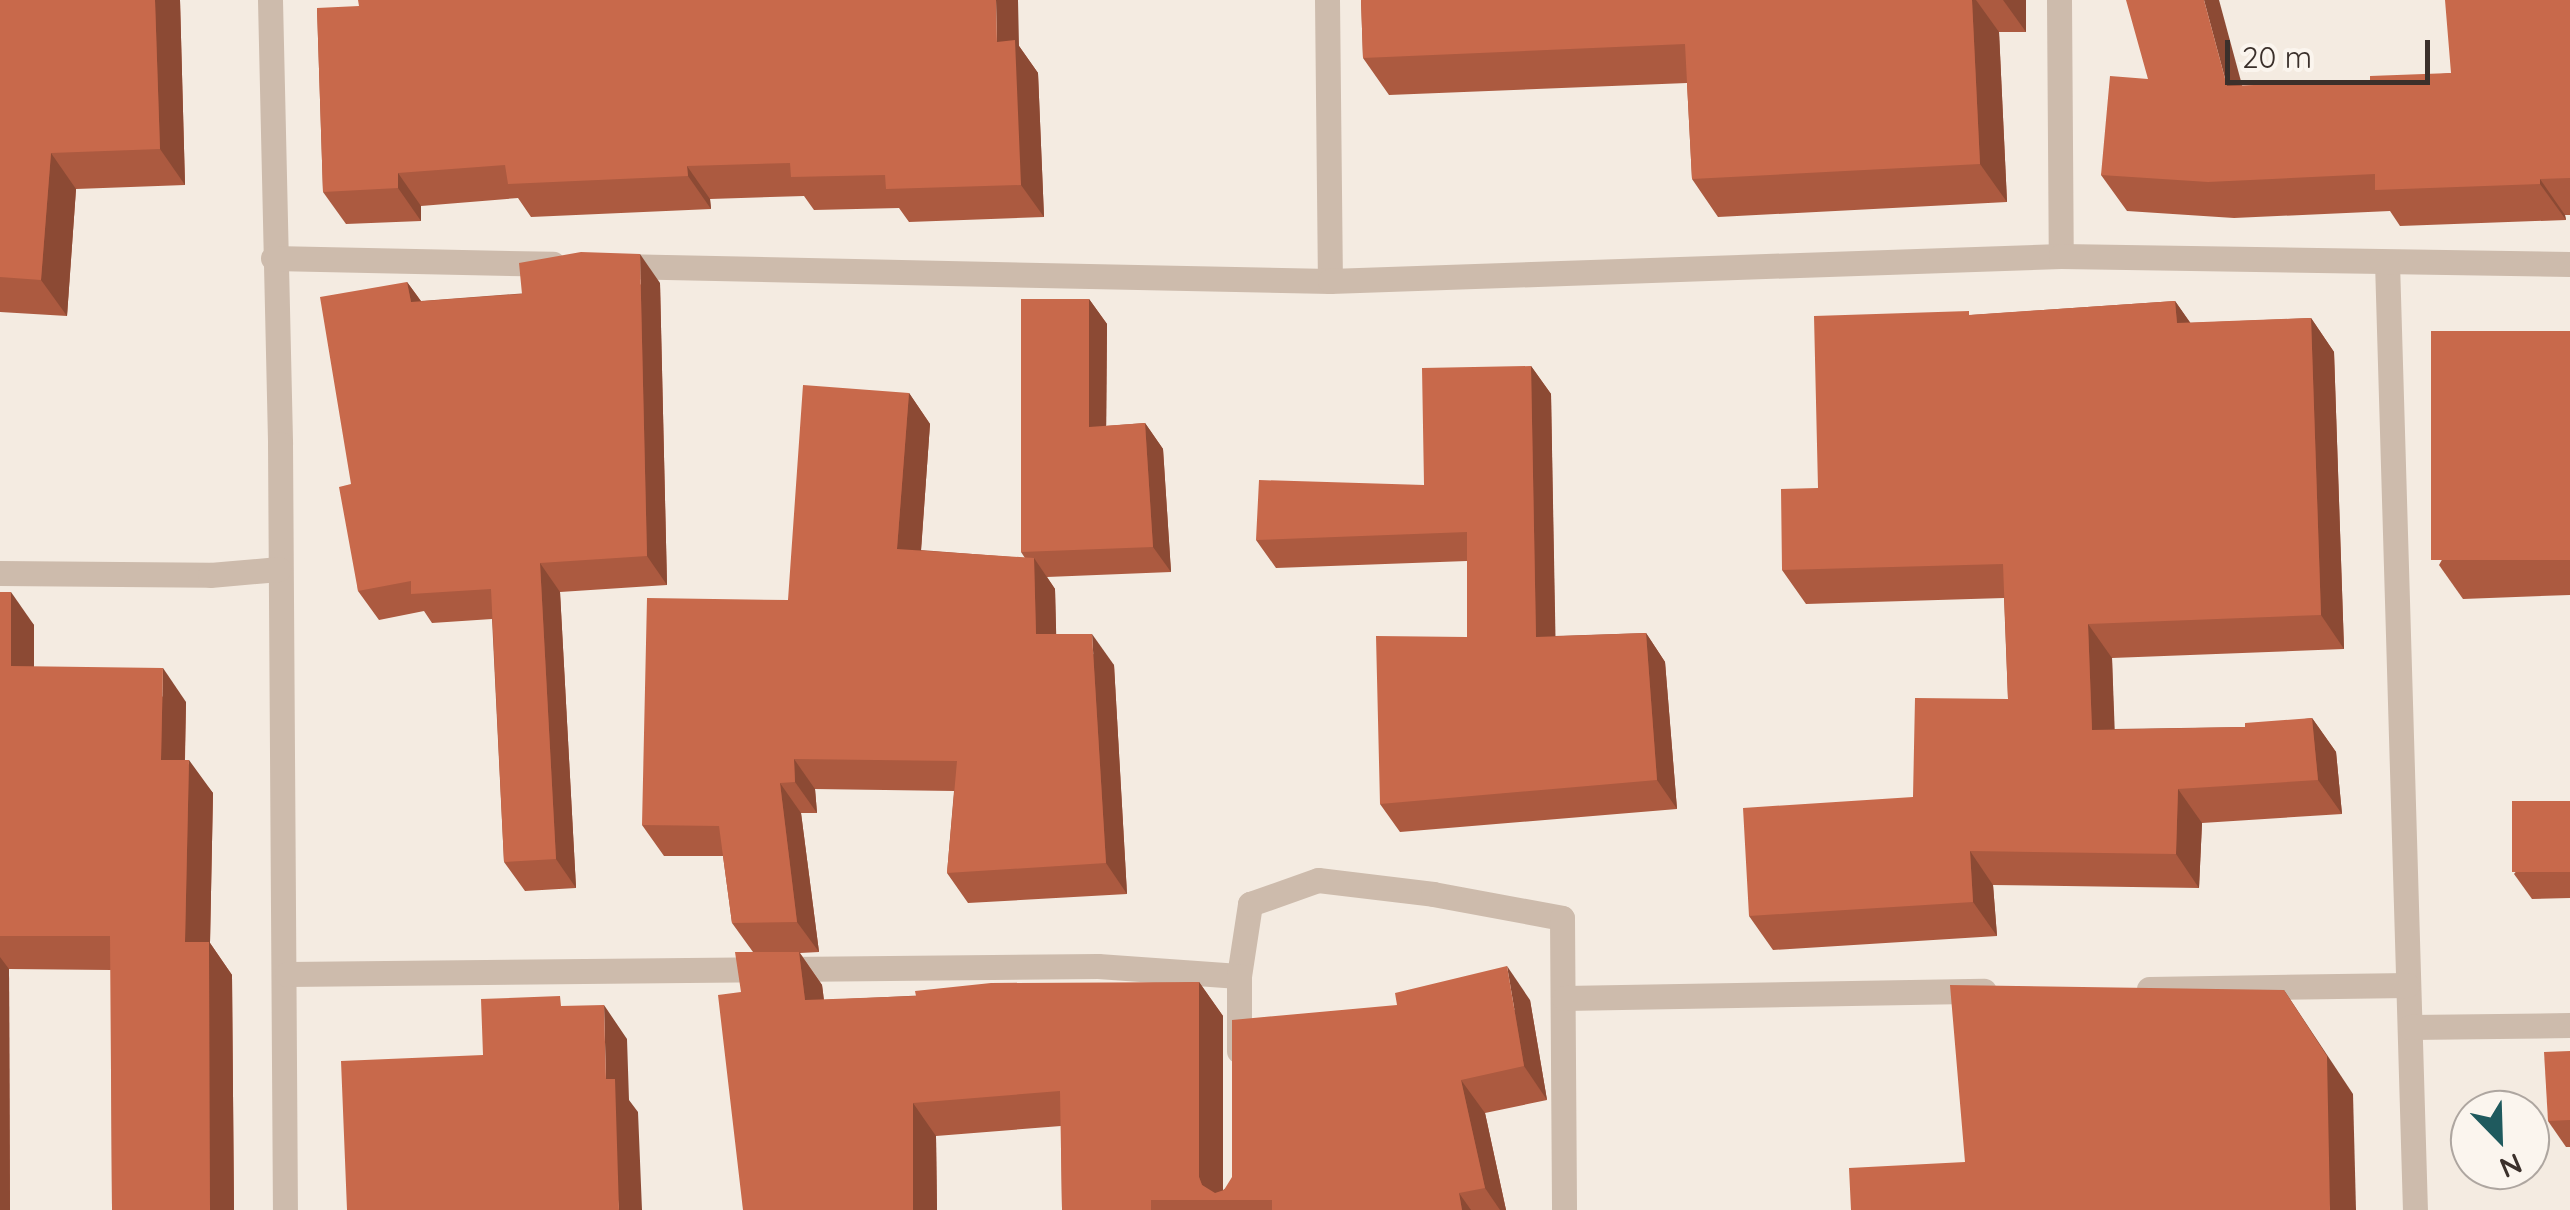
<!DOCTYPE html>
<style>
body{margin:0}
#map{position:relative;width:2570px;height:1210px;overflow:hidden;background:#f4ebe1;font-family:Quicksand,sans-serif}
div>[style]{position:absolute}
.minor>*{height:25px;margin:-12.5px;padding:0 12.5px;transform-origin:12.5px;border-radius:12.5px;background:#cdbbac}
.wall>*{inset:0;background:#ac5a40}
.shaded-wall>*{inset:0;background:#8c4a34}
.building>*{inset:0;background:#c8694b;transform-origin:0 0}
span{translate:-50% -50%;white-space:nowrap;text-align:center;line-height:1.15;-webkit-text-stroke:8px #fbf5ee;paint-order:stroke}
.north{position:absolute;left:2450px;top:1090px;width:100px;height:100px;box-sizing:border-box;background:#fbf5ee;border:2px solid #aea6a0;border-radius:50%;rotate:157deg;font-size:28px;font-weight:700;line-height:40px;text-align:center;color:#3b302b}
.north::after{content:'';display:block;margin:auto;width:35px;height:45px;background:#1f5a5e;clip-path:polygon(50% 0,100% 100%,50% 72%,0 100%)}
.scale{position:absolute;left:2225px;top:40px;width:205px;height:45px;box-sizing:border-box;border:5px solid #3b302b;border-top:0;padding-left:12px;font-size:30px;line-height:35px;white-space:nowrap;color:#3b302b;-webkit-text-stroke:8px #fbf5ee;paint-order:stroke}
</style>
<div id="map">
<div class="minor">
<div style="left:270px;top:0;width:444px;rotate:88.7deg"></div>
<div style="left:280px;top:444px;width:766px;rotate:89.63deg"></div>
<div style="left:1327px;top:0;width:281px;rotate:89.4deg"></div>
<div style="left:2059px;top:0;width:256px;rotate:89.6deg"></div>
<div style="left:273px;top:258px;width:280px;rotate:1.2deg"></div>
<div style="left:2387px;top:262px;width:948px;rotate:88.31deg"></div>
<div style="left:618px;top:266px;width:712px;rotate:1.21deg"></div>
<div style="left:1330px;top:281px;width:731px;rotate:-1.96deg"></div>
<div style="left:2061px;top:256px;width:509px;rotate:0.9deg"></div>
<div style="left:0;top:573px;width:210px;rotate:0.5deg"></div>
<div style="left:210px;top:575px;width:69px;rotate:-5deg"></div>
<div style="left:287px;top:974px;width:811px;rotate:-0.57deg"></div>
<div style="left:1098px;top:966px;width:141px;rotate:4.1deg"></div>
<div style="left:1239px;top:976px;width:73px;rotate:-81.3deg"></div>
<div style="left:1250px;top:904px;width:72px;rotate:-19.4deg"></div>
<div style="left:1318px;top:880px;width:116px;rotate:6.9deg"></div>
<div style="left:1433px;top:894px;width:131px;rotate:10.5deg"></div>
<div style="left:1562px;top:918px;width:292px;rotate:89.6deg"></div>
<div style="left:1239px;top:976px;width:75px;rotate:90deg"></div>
<div style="left:2149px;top:989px;width:258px;rotate:-0.9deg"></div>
<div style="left:1564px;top:998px;width:420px;rotate:-1deg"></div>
<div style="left:2410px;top:1027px;width:160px;rotate:-0.7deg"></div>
</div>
<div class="wall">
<div style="clip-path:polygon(0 0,180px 0,185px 185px,76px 189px,67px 316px,0 312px)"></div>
<div style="clip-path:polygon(1361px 0,2026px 0,2026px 32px,1999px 32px,2007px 202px,1718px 217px,1692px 179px,1687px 83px,1389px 95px,1363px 58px)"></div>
<div style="clip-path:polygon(2570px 0,2570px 215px,2565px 215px,2566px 220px,2400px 226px,2390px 211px,2234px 218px,2127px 211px,2101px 175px,2148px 79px,2242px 86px,2370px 81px,2451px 73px)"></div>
<div style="clip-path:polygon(317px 8px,1019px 46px,1038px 73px,1044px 217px,909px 222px,899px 208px,814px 210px,804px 196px,710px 199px,711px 209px,531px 217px,518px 198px,421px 206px,421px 221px,346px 224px,323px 192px)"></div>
<div style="clip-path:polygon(407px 282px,421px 301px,660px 283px,667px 585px,560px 592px,576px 888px,525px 891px,504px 862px,492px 619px,432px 623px,424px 611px,379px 620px,358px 591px,351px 484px)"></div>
<div style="clip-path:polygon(1089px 299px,1107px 324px,1106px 426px,1145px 423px,1163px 449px,1171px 572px,1047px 577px,1055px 589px,1056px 634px,1114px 665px,1127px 894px,968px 903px,947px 873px,954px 791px,815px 789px,817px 813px,801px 813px,819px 952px,800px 953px,822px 985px,824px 1000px,1199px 982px,1223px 1016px,1223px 1190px,1530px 1000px,1547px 1100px,1485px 1113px,1506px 1210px,1062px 1210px,1061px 1126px,936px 1136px,937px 1210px,743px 1210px,741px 992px,753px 952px,732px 923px,723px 856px,664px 856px,642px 825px,788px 600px,909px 393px,930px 424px,921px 550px,1025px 558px,1021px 552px)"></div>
<div style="clip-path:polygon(2175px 301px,2190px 323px,2311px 318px,2334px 352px,2344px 649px,2112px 658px,2114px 729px,2245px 727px,2312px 718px,2336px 752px,2342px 814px,2202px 823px,2199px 888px,1993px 885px,1997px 936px,1773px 950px,1749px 916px,1913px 797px,2008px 699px,2004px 598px,1806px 604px,1782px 570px,1818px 488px,1971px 315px)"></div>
<div style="clip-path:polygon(2570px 331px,2570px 595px,2463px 599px,2439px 565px)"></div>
<div style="clip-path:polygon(1531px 366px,1551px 394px,1555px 636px,1646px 633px,1665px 662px,1677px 809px,1400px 832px,1380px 804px,1467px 637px,1467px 561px,1276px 568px,1256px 540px,1424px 485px)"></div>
<div style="clip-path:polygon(0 592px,34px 625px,34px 667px,186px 702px,185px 760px,213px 793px,210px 943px,232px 975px,234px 1210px,112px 1210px,111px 970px,9px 969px,10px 1210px,0 1210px)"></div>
<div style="clip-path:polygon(2570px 801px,2570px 898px,2532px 899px,2514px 874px)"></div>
<div style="clip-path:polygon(2570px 1051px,2570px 1147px,2566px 1147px,2548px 1121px)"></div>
</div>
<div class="shaded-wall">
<div style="clip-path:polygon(155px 0,180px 0,185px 185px,160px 149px)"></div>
<div style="clip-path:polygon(996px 0,1018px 0,1019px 46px,1038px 73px,1044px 217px,1021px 185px,997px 42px)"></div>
<div style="clip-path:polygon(1972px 0,1976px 0,1999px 32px,2007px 202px,1980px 164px)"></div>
<div style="clip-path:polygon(2003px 0,2026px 0,2026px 32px)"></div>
<div style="clip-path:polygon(2204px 0,2219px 0,2252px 122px,2227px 86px)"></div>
<div style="clip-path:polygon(51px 153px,76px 189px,67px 316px,41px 280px)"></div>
<div style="clip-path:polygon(687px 166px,710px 199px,711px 209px,688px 176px)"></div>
<div style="clip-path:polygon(398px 173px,421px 206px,421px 221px,398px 188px)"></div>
<div style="clip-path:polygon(2540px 179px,2565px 215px,2566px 220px,2540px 184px)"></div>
<div style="clip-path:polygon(640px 254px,660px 283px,667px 585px,647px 556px)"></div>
<div style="clip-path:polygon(407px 282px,428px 311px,411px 302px)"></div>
<div style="clip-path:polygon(1089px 299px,1107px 324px,1106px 453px,1089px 427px)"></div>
<div style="clip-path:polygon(2175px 301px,2199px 335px,2177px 323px)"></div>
<div style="clip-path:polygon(2311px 318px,2334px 352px,2344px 649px,2321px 615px)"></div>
<div style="clip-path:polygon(1531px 366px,1551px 394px,1556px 665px,1536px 637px)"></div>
<div style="clip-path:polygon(909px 393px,930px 424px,919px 579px,897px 549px)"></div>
<div style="clip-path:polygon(1145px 423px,1163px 449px,1171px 572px,1153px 547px)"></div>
<div style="clip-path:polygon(1034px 558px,1055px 589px,1057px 665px,1036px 634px)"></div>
<div style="clip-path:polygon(540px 563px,560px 592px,576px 888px,556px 859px)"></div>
<div style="clip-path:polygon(11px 592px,34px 625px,34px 700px,11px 666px)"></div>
<div style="clip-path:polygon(2088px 624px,2112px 658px,2116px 764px,2092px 730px)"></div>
<div style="clip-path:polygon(1646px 633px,1665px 662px,1677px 809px,1657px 780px)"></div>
<div style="clip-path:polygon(1092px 634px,1114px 665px,1127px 894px,1106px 863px)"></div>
<div style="clip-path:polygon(163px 668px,186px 702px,184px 793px,161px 760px)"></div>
<div style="clip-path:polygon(2312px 718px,2336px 752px,2342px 814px,2318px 780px)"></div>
<div style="clip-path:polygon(794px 759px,815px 789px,817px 813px,795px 782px)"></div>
<div style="clip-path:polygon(189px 760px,213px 793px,210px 943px,232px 975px,234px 1210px,210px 1210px,185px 942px)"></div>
<div style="clip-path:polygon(780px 783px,801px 813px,819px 952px,797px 922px)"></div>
<div style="clip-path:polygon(2178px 789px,2202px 823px,2199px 888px,2176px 854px)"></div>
<div style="clip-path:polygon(1970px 851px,1993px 885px,1997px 936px,1973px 902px)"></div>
<div style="clip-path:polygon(799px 952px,822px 985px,828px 1034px,805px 1000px)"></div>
<div style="clip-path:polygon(0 957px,9px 969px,10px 1210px,0 1210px)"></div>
<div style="clip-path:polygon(1507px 966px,1530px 1000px,1547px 1100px,1524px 1066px)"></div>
<div style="clip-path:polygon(1199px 982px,1223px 1016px,1223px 1200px,1202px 1185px,1199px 1177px)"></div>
<div style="clip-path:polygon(2284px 990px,2353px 1094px,2356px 1210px,2330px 1210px)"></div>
<div style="clip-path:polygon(604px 1005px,627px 1039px,629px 1100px,638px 1112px,642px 1210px,619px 1210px,606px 1079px)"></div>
<div style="clip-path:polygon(1461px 1080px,1485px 1113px,1506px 1210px,1500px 1210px,1485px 1188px)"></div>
<div style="clip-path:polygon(913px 1103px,936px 1136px,937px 1210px,913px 1210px)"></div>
<div style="clip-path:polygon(1459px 1193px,1471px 1210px,1462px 1210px)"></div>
</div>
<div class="building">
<div style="clip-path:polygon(0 0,155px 0,160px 149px,51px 153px,41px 280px,0 277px)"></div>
<div style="clip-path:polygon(358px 0,996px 0,997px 42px,1015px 40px,1021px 185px,886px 189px,885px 175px,791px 177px,790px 163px,687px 166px,688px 176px,508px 184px,505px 165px,398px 173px,398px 188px,323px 192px,317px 8px,359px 6px)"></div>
<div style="clip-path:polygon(1361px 0,1972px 0,1980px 164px,1692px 179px,1685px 44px,1363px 58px)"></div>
<div style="clip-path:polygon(2126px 0,2204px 0,2227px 86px,2370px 81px,2370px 76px,2451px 73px,2445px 0,2570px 0,2570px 178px,2540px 179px,2540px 184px,2375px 190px,2375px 174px,2208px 182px,2101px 175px,2110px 76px,2148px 79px)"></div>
<div style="clip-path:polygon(581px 252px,640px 254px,647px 556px,540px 563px,556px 859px,504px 862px,491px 589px,411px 594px,411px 581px,358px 591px,339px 487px,351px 484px,320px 297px,407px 282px,411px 302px,522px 294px,519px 263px)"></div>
<div style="clip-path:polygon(1021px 299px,1089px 299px,1089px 427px,1145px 423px,1153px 547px,1021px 552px)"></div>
<div style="clip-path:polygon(2175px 301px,2177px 323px,2311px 318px,2321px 615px,2088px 624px,2092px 730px,2245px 727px,2245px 723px,2312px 718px,2318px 780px,2178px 789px,2176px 854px,1970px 851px,1973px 902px,1749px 916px,1743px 808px,1913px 797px,1915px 698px,2008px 699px,2003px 564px,1782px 570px,1781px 489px,1818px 488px,1814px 316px,1969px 311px,1969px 315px)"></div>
<div style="left:2570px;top:331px;width:229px;height:139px;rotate:90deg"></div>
<div style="clip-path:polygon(1531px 366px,1536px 637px,1646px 633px,1657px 780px,1380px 804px,1376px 636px,1467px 637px,1467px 532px,1256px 540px,1259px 480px,1424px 485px,1422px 368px)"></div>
<div style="clip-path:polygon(803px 385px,909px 393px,897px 549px,1034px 558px,1036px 634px,1092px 634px,1106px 863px,947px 873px,957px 761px,794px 759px,795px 782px,780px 783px,797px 922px,732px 923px,719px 826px,642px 825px,647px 598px,788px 600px)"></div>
<div style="clip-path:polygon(0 592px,11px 592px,11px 666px,163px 668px,161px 760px,189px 760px,185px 942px,209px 942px,210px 1210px,112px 1210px,110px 936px,0 936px)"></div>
<div style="left:2570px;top:801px;width:71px;height:58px;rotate:90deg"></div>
<div style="clip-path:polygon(735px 952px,799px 952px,805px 1000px,916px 996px,915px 991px,991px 983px,1199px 982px,1199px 1177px,1202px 1185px,1215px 1193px,1224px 1190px,1232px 1177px,1232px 1020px,1397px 1005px,1395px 993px,1507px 966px,1524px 1066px,1461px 1080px,1485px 1188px,1459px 1193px,1462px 1210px,1272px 1210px,1272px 1200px,1151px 1200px,1151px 1210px,1062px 1210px,1060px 1091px,913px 1103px,913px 1210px,743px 1210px,718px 995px,741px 992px)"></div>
<div style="clip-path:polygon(1950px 985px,2284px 990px,2327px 1056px,2330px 1210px,1851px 1210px,1849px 1168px,1965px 1162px)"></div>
<div style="clip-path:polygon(560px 996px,561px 1006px,604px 1005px,606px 1079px,615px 1079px,619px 1210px,347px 1210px,341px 1061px,483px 1055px,481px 999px)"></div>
<div style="clip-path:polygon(2570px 1051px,2570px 1120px,2548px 1121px,2544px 1052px)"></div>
</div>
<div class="north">N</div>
<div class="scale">20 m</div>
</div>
